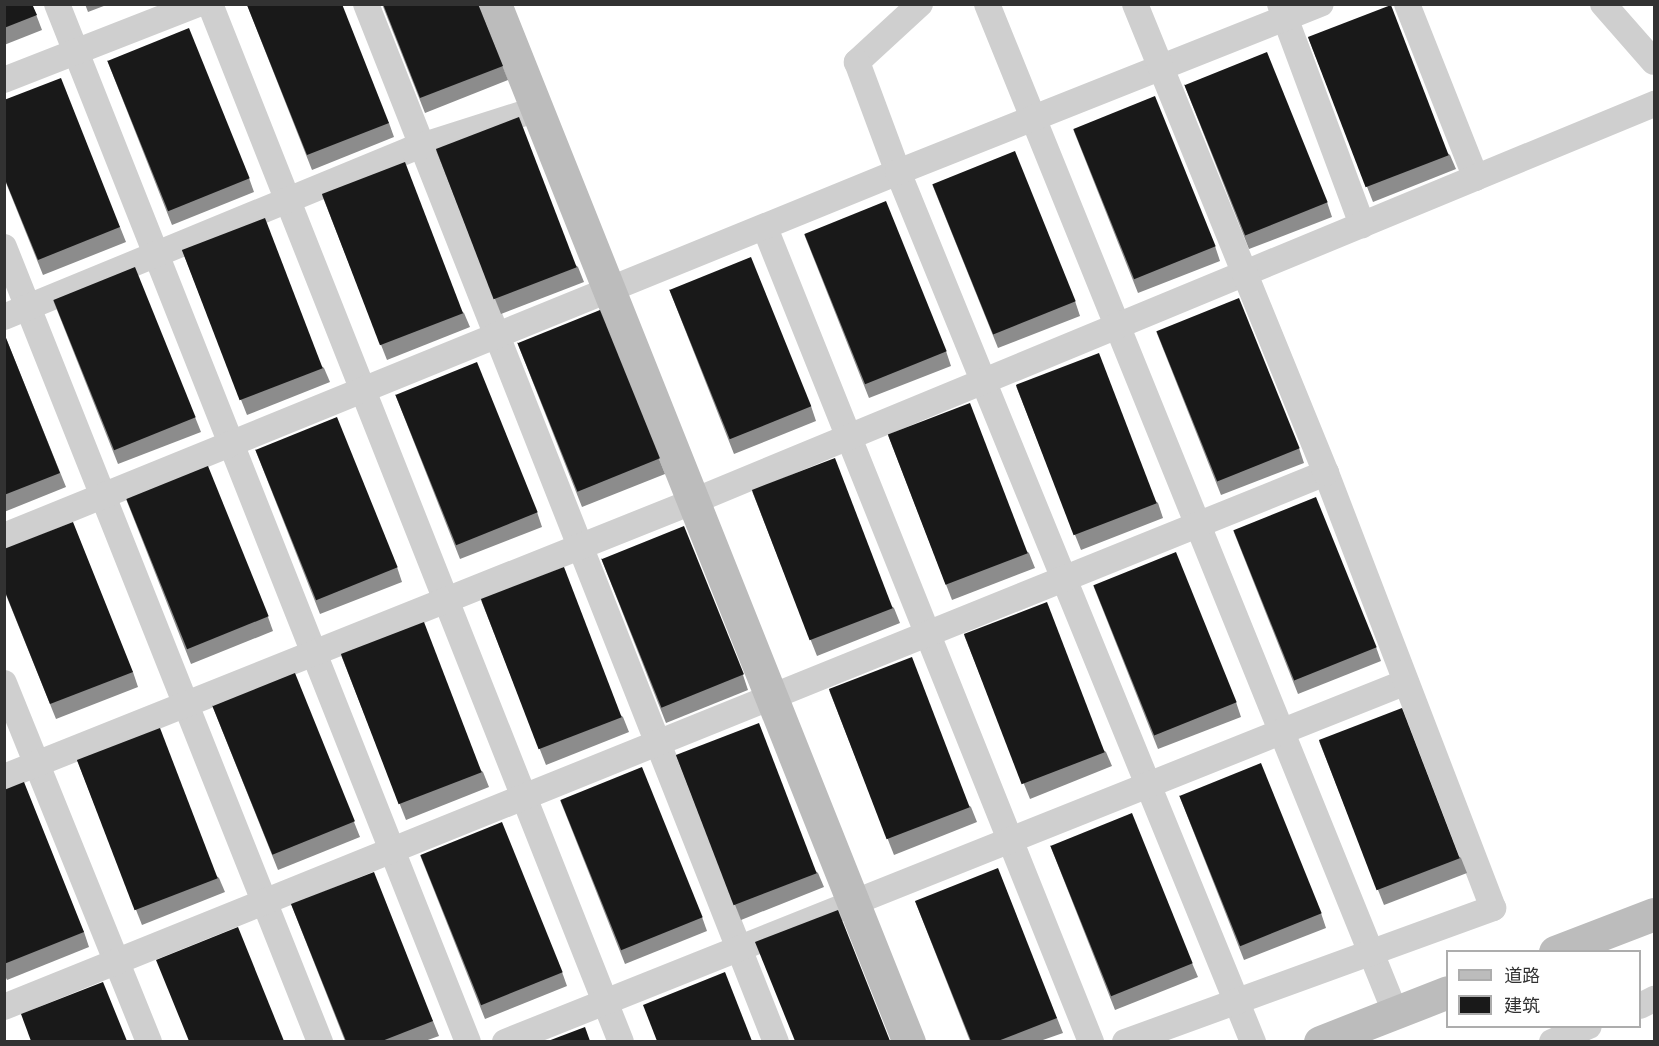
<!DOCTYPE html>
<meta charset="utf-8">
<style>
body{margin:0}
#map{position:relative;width:1659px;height:1046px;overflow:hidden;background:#fff;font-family:Poppins,"Noto Sans SC",sans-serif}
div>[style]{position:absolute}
.street>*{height:26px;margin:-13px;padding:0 13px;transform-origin:13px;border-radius:13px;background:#cfcfcf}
.secondary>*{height:33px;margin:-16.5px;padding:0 16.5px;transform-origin:16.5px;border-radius:16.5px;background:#bcbcbc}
.wall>*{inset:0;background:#8c8c8c}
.building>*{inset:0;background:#191919;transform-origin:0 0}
span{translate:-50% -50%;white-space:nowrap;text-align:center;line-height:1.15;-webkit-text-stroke:6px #fff;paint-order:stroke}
.frame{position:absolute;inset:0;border:6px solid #323232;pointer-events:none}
.legend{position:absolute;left:1446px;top:950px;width:195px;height:78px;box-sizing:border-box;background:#fff;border:2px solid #adadad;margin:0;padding:8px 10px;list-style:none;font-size:18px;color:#323232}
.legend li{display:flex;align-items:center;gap:12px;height:30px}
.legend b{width:30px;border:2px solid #adadad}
</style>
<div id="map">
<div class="street">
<div style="left:57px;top:4px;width:1116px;rotate:68.4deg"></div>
<div style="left:210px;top:4px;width:1116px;rotate:68.4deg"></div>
<div style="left:366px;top:4px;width:1116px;rotate:68.45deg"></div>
<div style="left:920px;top:4px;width:86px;rotate:137.4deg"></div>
<div style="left:857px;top:62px;width:117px;rotate:69.6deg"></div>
<div style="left:898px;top:172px;width:940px;rotate:67.8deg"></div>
<div style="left:987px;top:4px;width:1087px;rotate:67.96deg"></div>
<div style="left:1280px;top:4px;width:236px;rotate:69.6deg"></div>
<div style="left:1407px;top:4px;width:187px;rotate:68.4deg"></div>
<div style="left:1603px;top:4px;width:77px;rotate:48.7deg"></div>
<div style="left:4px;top:80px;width:208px;rotate:-21.4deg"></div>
<div style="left:765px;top:228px;width:877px;rotate:68.17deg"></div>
<div style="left:4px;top:247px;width:856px;rotate:68.32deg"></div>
<div style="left:4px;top:317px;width:441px;rotate:-22.4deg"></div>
<div style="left:412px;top:149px;width:131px;rotate:-17.7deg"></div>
<div style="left:4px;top:536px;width:965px;rotate:-22.15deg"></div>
<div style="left:898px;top:172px;width:455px;rotate:-21.7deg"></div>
<div style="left:4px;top:683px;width:387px;rotate:68deg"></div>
<div style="left:4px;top:777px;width:743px;rotate:-21.8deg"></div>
<div style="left:694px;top:501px;width:1039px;rotate:-22.47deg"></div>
<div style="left:1640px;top:1006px;width:16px;rotate:-27deg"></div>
<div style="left:4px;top:1007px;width:1426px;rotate:-22deg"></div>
<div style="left:505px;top:1042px;width:970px;rotate:-21.78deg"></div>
<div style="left:1125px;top:1042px;width:392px;rotate:-20deg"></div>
<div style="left:1493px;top:908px;width:466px;rotate:-111deg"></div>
<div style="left:1326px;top:473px;width:506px;rotate:-112.16deg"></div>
<div style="left:1552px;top:1042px;width:40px;rotate:-23.4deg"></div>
</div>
<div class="secondary">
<div style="left:495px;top:4px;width:1118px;rotate:68.26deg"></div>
<div style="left:1555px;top:952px;width:106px;rotate:-21deg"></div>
<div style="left:1320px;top:1042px;width:137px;rotate:-21.3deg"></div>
</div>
<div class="wall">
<div style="clip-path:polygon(4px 4px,32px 4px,42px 30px,4px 45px)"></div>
<div style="clip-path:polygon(85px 4px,109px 4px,88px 12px)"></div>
<div style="clip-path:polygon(382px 4px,478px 4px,508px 80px,425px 113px)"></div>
<div style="clip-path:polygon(247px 5px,389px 123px,394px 137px,312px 170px)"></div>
<div style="clip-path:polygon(1308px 37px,1450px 155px,1456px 169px,1373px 202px)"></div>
<div style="clip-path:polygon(107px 60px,249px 178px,254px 192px,172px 225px)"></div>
<div style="clip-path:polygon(1184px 84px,1327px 202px,1332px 217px,1249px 249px)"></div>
<div style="clip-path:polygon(4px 100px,120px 227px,126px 242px,43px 275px,4px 178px)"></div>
<div style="clip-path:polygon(1073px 129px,1215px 246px,1220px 261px,1138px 293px)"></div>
<div style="clip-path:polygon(436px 150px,578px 267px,584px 282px,501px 314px)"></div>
<div style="clip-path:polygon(932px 184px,1075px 301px,1080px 316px,998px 348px)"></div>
<div style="clip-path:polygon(322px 195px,464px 313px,470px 327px,387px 360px)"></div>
<div style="clip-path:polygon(804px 234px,946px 351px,951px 366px,869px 398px)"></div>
<div style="clip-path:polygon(182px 250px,324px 368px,330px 382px,247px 415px)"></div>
<div style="clip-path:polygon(669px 289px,811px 406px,816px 421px,734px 454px)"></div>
<div style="clip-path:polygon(53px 300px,195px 417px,201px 432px,118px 464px)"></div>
<div style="clip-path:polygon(1156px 331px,1299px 448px,1304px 463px,1221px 495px)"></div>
<div style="clip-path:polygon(4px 333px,66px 487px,4px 512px)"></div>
<div style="clip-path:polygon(517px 342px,659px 459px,665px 474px,582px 507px)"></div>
<div style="clip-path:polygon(1016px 386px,1158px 503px,1163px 518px,1081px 550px)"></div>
<div style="clip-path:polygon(395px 394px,537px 512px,542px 527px,460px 559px)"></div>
<div style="clip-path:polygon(888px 435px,1029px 553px,1035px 568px,952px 600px)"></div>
<div style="clip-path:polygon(255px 449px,397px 567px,402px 582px,320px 614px)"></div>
<div style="clip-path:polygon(752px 491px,894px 608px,900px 623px,817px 656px)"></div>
<div style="clip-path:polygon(126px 499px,268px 617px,273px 631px,191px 664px)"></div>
<div style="clip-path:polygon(1233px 530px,1376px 647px,1381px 661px,1298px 694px)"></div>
<div style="clip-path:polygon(4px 549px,133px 672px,138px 687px,56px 719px,4px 590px)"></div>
<div style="clip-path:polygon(601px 558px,743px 675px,748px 690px,666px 723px)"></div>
<div style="clip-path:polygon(1093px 585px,1236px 702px,1241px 717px,1158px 749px)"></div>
<div style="clip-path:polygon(481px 600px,623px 717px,629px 732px,546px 765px)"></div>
<div style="clip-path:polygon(964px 635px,1106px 752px,1112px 766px,1030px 799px)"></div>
<div style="clip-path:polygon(341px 655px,483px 772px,489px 787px,406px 820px)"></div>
<div style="clip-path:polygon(829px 690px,971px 807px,977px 822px,894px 855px)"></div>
<div style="clip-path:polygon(212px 705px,354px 822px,360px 837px,278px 870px)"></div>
<div style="clip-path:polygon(1319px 741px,1461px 858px,1467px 873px,1384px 905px)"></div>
<div style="clip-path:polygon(676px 755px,818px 873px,824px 887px,741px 920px)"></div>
<div style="clip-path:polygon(77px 760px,219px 878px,225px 892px,142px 925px)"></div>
<div style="clip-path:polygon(4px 790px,84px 932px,89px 947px,7px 980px,4px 974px)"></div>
<div style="clip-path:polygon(1179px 795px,1321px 913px,1326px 928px,1244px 960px)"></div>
<div style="clip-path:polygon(560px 800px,702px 917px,707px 931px,625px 964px)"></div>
<div style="clip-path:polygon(1050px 845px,1192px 963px,1198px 977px,1115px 1010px)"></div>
<div style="clip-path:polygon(420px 855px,562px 972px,567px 986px,485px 1019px)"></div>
<div style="clip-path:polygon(915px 901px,1057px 1018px,1063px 1033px,1040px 1041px,970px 1041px)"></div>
<div style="clip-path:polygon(291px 904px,433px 1021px,439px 1036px,425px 1041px,345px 1041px)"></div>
</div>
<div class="building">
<div style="clip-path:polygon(4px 4px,32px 4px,37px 15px,4px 28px)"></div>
<div style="clip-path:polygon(249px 4px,342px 4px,389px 123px,307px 155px,247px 5px)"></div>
<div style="clip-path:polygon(383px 4px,478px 4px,503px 66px,420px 98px)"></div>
<div style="left:1391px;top:5px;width:161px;height:89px;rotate:69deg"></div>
<div style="left:189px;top:28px;width:162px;height:88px;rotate:68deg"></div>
<div style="left:1267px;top:52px;width:162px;height:89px;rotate:68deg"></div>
<div style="clip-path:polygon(61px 78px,120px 227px,38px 260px,4px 177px,4px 100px)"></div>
<div style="left:1155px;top:96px;width:162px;height:88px;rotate:68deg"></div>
<div style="left:519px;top:117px;width:161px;height:89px;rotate:69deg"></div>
<div style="left:1015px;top:151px;width:162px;height:89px;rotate:68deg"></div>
<div style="left:405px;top:162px;width:162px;height:89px;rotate:69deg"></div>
<div style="left:886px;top:201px;width:162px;height:88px;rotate:68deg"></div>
<div style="left:265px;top:218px;width:161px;height:89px;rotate:69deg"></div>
<div style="left:751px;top:257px;width:161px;height:88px;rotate:68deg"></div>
<div style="left:135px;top:267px;width:162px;height:88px;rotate:68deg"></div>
<div style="left:1239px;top:298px;width:162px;height:89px;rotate:68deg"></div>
<div style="left:600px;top:310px;width:160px;height:89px;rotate:68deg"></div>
<div style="clip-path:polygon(4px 333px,60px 473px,4px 495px)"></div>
<div style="left:1099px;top:353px;width:161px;height:89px;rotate:69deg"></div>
<div style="left:477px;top:362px;width:162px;height:88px;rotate:68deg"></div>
<div style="left:970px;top:403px;width:161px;height:88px;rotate:69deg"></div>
<div style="left:337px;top:417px;width:162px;height:88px;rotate:68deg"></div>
<div style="left:835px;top:458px;width:161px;height:89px;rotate:69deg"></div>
<div style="left:208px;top:466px;width:162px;height:88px;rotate:68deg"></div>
<div style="left:1316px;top:497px;width:162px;height:89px;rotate:68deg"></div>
<div style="clip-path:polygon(73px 522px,133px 672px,50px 704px,4px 589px,4px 549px)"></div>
<div style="left:684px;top:526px;width:160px;height:89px;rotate:68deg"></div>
<div style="left:1176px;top:552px;width:162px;height:89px;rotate:68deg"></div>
<div style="left:564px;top:567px;width:161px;height:89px;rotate:69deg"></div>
<div style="left:1047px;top:602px;width:161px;height:89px;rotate:69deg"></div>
<div style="left:424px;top:622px;width:161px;height:89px;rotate:69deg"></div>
<div style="left:912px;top:657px;width:161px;height:89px;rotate:69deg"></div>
<div style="left:295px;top:673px;width:160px;height:89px;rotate:68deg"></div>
<div style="left:1402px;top:708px;width:161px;height:89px;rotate:69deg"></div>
<div style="left:759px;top:723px;width:161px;height:89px;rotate:69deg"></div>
<div style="left:160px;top:728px;width:161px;height:89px;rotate:69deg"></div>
<div style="left:1261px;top:763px;width:162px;height:88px;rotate:68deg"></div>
<div style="left:642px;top:767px;width:162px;height:88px;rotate:68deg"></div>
<div style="clip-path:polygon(24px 782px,84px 932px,4px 964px,4px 790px)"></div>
<div style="left:1132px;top:813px;width:162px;height:88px;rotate:68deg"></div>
<div style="left:502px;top:822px;width:162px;height:88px;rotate:68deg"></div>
<div style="clip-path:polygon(998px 868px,1057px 1018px,998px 1041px,971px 1041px,915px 901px)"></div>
<div style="clip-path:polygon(374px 872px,433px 1021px,382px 1041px,346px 1041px,291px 904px)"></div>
<div style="clip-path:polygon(838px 910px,890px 1041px,795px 1041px,755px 942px)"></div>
<div style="clip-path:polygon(238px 927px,284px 1041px,189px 1041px,156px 960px)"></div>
<div style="clip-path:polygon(725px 972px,752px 1041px,657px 1041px,643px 1005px)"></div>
<div style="clip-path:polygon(103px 982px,127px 1041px,31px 1041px,21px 1014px)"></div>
<div style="clip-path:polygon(585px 1027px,590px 1041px,548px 1041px)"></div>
</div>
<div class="frame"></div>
<ul class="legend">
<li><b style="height:8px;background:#bcbcbc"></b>道路</li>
<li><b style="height:16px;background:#191919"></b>建筑</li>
</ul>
</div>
